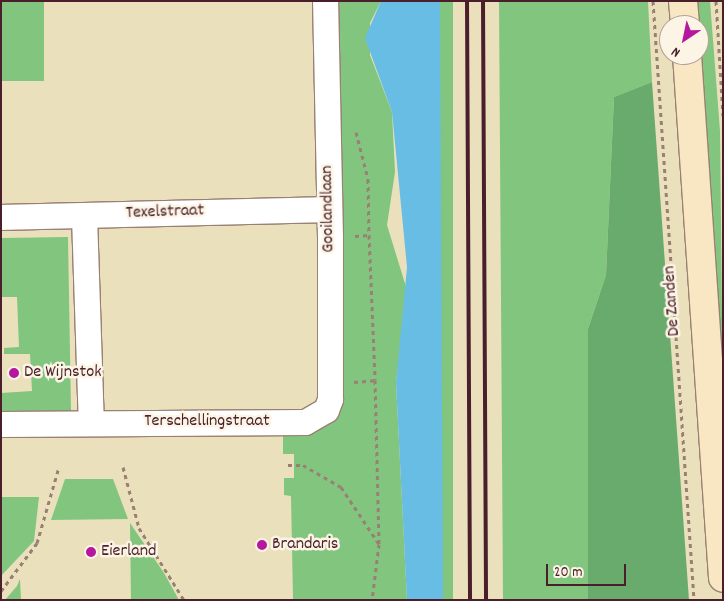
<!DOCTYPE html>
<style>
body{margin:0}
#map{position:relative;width:724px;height:601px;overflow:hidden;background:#eae0bc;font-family:Dekko,sans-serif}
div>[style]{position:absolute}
.green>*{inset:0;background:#82c57e;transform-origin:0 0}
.forest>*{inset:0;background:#69aa6d}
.water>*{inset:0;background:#67bde4}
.path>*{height:3px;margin-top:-1.5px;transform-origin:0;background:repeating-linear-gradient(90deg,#9a8074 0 4px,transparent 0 8px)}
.roads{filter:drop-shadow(1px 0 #9a8074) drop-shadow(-1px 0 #9a8074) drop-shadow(0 1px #9a8074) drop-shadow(0 -1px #9a8074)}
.minor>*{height:25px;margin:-12.5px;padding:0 12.5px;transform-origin:12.5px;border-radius:12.5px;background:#fff}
.secondary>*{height:28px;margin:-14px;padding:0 14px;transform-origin:14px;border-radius:14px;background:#f9e7c3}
.rail>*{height:4px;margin:-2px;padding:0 2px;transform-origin:2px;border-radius:2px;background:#4a1f2b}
.dots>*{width:14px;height:14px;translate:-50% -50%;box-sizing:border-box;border:2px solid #fcf5e5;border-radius:50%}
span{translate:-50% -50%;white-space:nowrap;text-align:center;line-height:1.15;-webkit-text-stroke:5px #fcf5e5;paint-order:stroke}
.street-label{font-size:18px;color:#4a1f2b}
.poi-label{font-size:18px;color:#4a1f2b}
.left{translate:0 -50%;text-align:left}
.frame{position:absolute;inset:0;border:2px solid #4a1f2b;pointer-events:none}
.north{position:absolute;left:659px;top:15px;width:50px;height:50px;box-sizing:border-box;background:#fcf5e5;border:1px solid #b59f9b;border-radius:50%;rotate:214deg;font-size:14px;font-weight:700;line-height:20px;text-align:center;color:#4a1f2b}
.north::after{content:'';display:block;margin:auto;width:18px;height:22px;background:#b5179e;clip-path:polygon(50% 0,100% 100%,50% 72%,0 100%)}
.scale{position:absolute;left:546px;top:564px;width:80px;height:22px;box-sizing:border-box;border:2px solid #4a1f2b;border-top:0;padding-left:6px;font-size:15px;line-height:18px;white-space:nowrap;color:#4a1f2b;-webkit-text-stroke:4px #fcf5e5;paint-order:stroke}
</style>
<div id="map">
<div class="green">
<div style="clip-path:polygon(333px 1px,381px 1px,370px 23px,370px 55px,392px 112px,395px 172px,387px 225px,407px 290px,396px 383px,407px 600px,293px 600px,291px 496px,284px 495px,284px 478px,294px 478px,294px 454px,283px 454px,283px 435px,320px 428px)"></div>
<div style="left:440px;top:1px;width:13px;height:599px"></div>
<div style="clip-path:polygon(499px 1px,648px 1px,652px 82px,614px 97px,606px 275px,588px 329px,588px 600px,503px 600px)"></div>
<div style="clip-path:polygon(695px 1px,710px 1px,720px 131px,723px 401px)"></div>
<div style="left:44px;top:2px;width:79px;height:43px;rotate:90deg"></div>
<div style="clip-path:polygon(68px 237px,71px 411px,1px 412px,1px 393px,32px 391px,30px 354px,4px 354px,4px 348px,19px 347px,17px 297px,1px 297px,1px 238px)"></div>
<div style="clip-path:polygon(65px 479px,113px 479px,128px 519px,51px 520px)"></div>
<div style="clip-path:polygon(1px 497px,39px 497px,34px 541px,1px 576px)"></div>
<div style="clip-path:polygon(130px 523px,164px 573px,179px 600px,131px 600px)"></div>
<div style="clip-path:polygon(20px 579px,21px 600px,5px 600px,17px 586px)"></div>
</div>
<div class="forest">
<div style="clip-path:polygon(652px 82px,689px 600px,588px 600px,588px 329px,606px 275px,614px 97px)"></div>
</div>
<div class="water">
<div style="clip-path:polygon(381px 1px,440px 1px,443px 600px,407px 600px,396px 383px,407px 267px,392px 112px,365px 38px)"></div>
</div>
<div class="path">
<div style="left:653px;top:1px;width:600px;rotate:86.08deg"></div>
<div style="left:716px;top:1px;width:115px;rotate:86.5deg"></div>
<div style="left:356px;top:132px;width:49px;rotate:75.7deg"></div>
<div style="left:368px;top:179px;width:56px;rotate:89deg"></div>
<div style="left:355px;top:236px;width:14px;rotate:-4deg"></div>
<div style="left:369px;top:235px;width:145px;rotate:87.6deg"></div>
<div style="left:354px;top:382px;width:21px;rotate:-5deg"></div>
<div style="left:375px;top:380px;width:164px;rotate:88.6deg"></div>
<div style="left:288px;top:465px;width:15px"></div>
<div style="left:303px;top:465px;width:44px;rotate:30.1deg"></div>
<div style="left:341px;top:487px;width:69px;rotate:56.3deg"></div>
<div style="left:379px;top:544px;width:56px;rotate:97.1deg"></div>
<div style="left:123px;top:467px;width:63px;rotate:75.3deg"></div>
<div style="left:139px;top:528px;width:85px;rotate:58deg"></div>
<div style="left:1px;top:591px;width:60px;rotate:-53.1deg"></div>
<div style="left:37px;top:543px;width:79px;rotate:-73.9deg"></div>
</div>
<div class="roads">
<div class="minor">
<div style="left:84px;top:216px;width:207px;rotate:88.1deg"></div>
<div style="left:1px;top:217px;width:328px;rotate:-1.4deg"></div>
<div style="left:1px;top:424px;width:304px;rotate:-0.4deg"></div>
<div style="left:305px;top:422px;width:24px;rotate:-30deg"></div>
<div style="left:326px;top:410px;width:12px;rotate:-70deg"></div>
<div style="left:330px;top:399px;width:162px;rotate:-90deg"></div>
<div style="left:330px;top:237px;width:236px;rotate:-91.2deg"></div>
</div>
<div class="secondary">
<div style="left:683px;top:1px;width:24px;rotate:85deg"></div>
<div style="left:687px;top:55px;width:524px;rotate:86.06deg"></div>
</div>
</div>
<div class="rail">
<div style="left:467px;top:1px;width:599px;rotate:89.71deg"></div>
<div style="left:483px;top:1px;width:599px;rotate:89.71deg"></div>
</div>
<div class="dots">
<div style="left:14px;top:373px;background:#b5179e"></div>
<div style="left:262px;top:545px;background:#b5179e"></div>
<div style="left:91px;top:552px;background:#b5179e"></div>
</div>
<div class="street-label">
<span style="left:329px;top:209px;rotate:-91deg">Gooilandlaan</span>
<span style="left:165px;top:213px;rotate:-2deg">Texelstraat</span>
<span style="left:673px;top:301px;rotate:-94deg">De Zanden</span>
<span style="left:207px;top:422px">Terschellingstraat</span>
</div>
<div class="poi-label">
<span class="left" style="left:24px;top:373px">De Wijnstok</span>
<span class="left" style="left:272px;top:545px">Brandaris</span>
<span class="left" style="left:101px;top:552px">Eierland</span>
</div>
<div class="frame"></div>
<div class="north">N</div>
<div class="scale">20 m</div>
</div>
